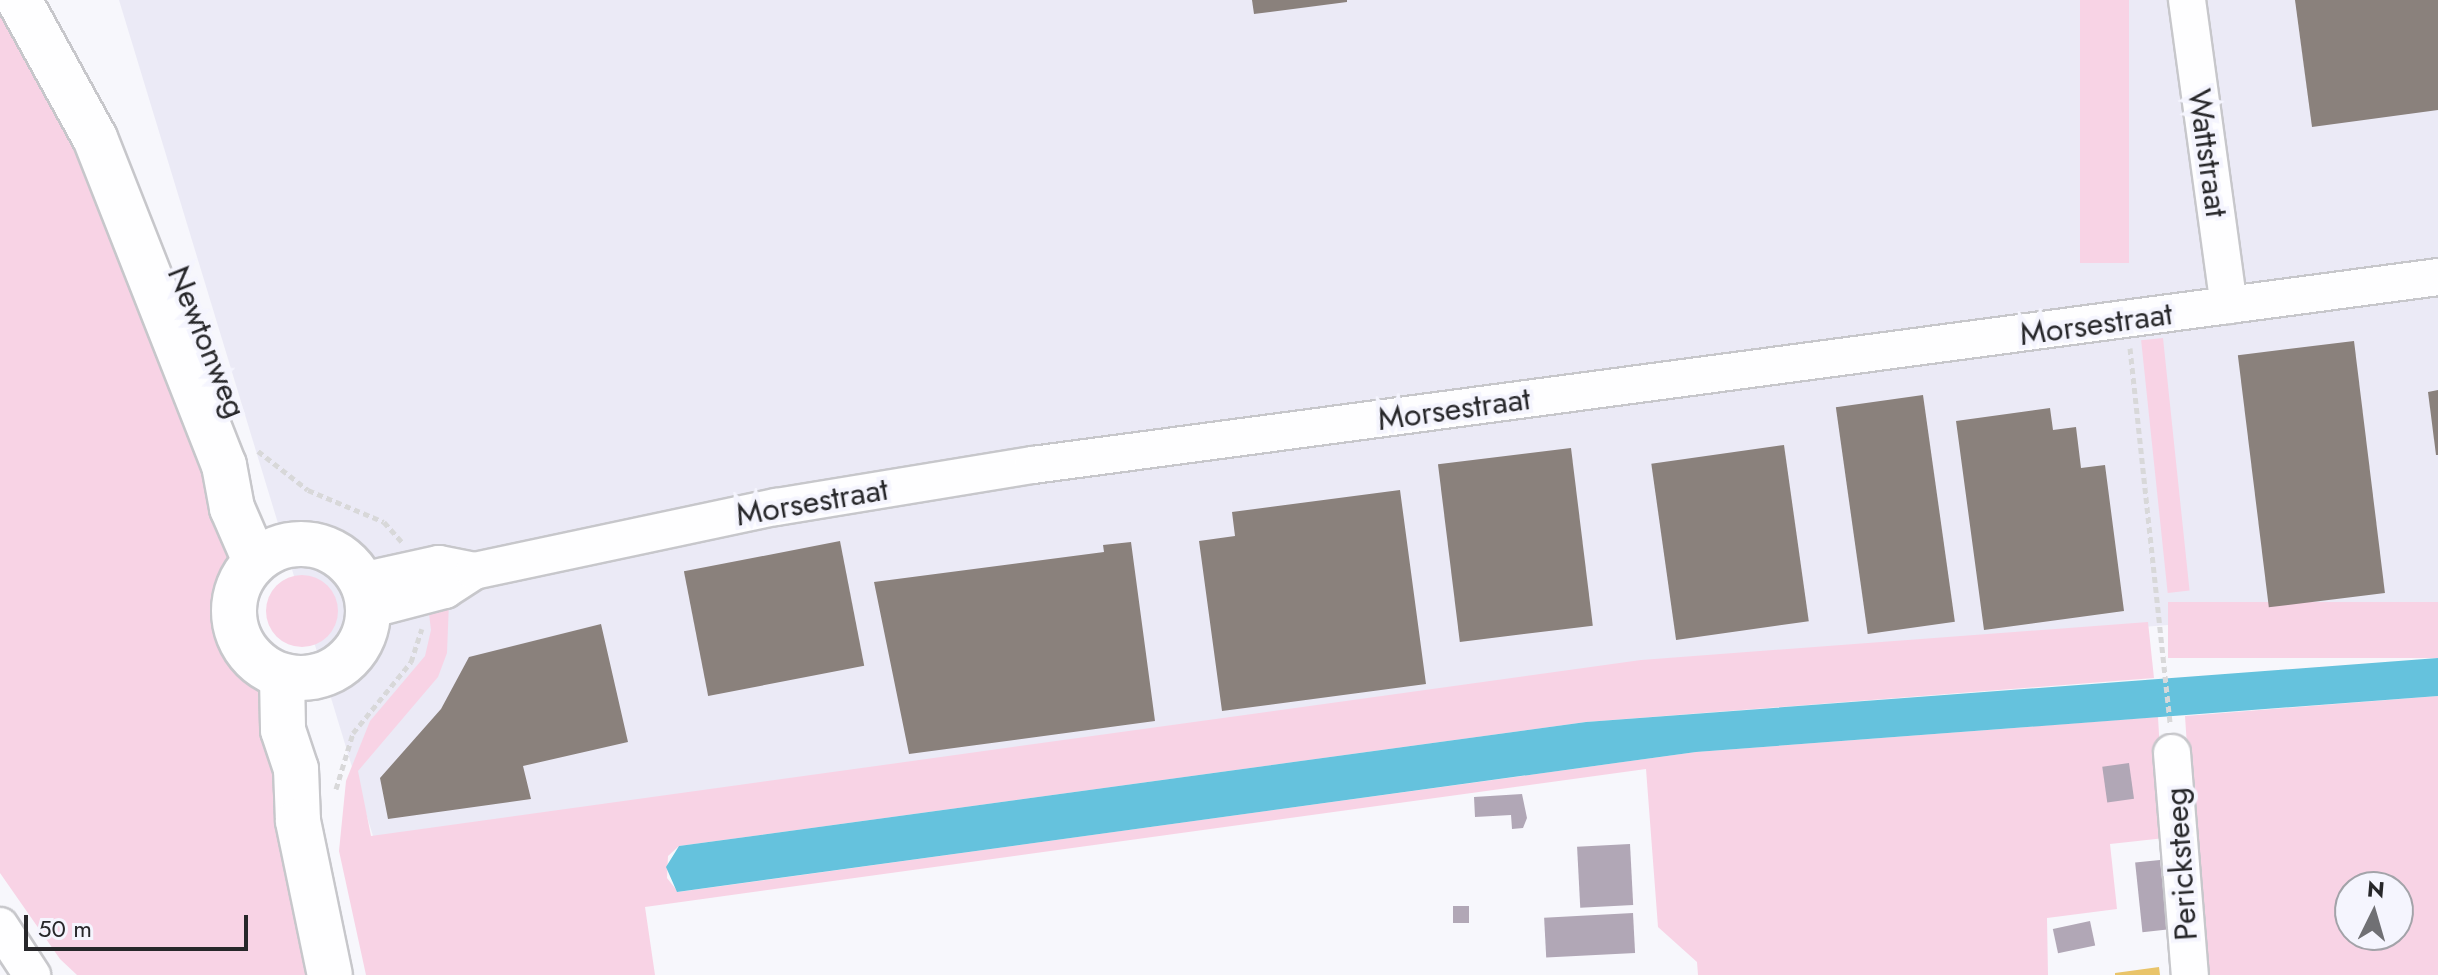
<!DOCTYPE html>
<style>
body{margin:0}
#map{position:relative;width:2438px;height:975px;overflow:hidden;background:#f7f7fc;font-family:Jost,sans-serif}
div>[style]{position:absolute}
.built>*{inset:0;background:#ebeaf6}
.green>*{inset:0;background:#f8d3e5;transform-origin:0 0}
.round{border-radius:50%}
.water>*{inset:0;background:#65c2dd}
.homes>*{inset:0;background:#e9c46a}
.industry>*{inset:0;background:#8a817c;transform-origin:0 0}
.building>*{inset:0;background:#b1a7b6;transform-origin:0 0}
.path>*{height:5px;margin-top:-2.5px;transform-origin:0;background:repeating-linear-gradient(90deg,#d8d8d9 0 6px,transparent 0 10px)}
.roads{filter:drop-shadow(2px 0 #c7c7cb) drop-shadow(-2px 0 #c7c7cb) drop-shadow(0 2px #c7c7cb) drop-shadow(0 -2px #c7c7cb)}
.street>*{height:36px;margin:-18px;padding:0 18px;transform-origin:18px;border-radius:18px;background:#fefeff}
.secondary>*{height:44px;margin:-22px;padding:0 22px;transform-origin:22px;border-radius:22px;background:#fefeff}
.secondary>.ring{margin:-22px;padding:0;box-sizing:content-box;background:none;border:44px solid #fefeff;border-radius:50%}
span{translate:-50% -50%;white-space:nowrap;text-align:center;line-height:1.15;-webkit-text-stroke:8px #f5f5fe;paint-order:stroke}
.street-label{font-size:32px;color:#27272a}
.north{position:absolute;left:2334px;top:871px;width:80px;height:80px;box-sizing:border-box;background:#f5f5fe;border:2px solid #a3a3a9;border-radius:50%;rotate:5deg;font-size:22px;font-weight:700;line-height:32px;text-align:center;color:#27272a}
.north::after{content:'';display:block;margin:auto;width:28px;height:36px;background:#707074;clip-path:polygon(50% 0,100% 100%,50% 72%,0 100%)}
.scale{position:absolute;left:24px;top:915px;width:224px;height:36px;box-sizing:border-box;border:4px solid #27272a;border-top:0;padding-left:10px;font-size:24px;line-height:28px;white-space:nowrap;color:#27272a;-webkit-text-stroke:6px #f5f5fe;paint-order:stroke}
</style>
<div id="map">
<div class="built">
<div style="clip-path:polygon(119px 0,2438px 0,2438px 604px,1600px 669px,376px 846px)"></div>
</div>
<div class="green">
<div style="clip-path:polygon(0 0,59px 99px,214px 495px,234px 565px,221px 600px,221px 622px,233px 654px,265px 691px,273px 723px,276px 810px,312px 975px,77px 975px,60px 959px,0 873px)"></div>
<div style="left:2080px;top:0;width:49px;height:263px"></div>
<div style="left:2163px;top:338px;width:254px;height:22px;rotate:84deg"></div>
<div class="round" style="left:266px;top:575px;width:72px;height:72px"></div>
<div style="clip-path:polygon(449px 602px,447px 653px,438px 677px,358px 771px,371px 836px,1641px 660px,2148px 622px,2154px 678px,1586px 722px,679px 846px,668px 856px,667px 878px,678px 892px,1696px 752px,2158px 717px,2165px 838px,2110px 844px,2117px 909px,2047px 918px,2048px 975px,1698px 975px,1697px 962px,1658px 927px,1646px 769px,645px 907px,655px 975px,366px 975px,339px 851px,346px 781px,370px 721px,425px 656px,431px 630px,428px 606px)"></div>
<div style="left:2438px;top:602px;width:56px;height:270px;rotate:90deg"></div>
<div style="clip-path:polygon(evenodd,2438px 696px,2438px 975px,2202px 975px,2185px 716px,2438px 696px,2350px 887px,2398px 887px,2398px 935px,2350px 935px,2350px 887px)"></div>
</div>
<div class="water">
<div style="clip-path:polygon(2438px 658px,2438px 696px,1696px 752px,677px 892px,666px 867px,679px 846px,1586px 722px)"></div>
</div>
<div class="homes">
<div style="clip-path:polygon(2159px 967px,2160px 975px,2115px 975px,2115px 973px)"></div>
</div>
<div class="industry">
<div style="clip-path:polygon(1252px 0,1347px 0,1347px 2px,1254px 14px)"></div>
<div style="clip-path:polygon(2295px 0,2438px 0,2438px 110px,2312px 127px)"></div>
<div style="left:2354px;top:341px;width:254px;height:117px;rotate:83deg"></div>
<div style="clip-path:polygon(2438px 390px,2438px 455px,2436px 455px,2428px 392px)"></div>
<div style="left:1923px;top:395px;width:229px;height:88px;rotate:82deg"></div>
<div style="clip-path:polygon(2050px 408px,2053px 430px,2076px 427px,2081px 468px,2105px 465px,2124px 611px,1984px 630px,1956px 421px)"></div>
<div style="left:1784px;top:445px;width:178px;height:134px;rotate:82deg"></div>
<div style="left:1571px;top:448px;width:179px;height:134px;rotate:83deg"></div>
<div style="clip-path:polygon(1400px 490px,1426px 684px,1222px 711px,1199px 541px,1235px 536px,1232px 512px)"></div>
<div style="left:840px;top:541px;width:127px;height:159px;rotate:79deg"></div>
<div style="clip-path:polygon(1131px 542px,1155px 721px,909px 754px,874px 582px,1104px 552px,1103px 545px)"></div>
<div style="clip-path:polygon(601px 624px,628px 742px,523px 766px,531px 799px,388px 819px,380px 778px,441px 709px,469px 657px)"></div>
</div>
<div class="building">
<div style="left:2129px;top:763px;width:36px;height:27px;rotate:82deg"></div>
<div style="clip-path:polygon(1522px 794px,1527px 818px,1523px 828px,1512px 829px,1511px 815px,1475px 817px,1474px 797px)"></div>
<div style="left:1630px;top:844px;width:61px;height:53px;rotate:87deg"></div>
<div style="left:2160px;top:860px;width:70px;height:25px;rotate:84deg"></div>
<div style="left:1453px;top:906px;width:16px;height:17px"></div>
<div style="left:1633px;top:913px;width:40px;height:89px;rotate:87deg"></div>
<div style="left:2090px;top:921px;width:25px;height:38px;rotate:78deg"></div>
</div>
<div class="path">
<div style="left:2130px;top:348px;width:378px;rotate:83.9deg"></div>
<div style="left:258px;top:451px;width:63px;rotate:38deg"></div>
<div style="left:308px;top:490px;width:82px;rotate:22.8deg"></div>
<div style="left:384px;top:522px;width:27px;rotate:48deg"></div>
<div style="left:336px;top:789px;width:59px;rotate:-73.1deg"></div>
<div style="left:353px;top:733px;width:92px;rotate:-50.8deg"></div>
<div style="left:411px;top:662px;width:35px;rotate:-72deg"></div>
</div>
<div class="roads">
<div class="street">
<div style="left:2187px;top:0;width:308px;rotate:82.2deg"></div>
<div style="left:361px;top:581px;width:80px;rotate:-12.3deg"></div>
<div style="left:439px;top:564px;width:36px;rotate:11deg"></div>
<div style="left:368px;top:610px;width:80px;rotate:-14.6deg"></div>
<div style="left:445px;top:590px;width:35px;rotate:-33deg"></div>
<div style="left:474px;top:571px;width:309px;rotate:-12deg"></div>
<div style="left:776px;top:507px;width:260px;rotate:-9.3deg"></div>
<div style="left:1033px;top:465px;width:1418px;rotate:-7.62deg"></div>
<div style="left:2172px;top:753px;width:223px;rotate:85.4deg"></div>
<div style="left:0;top:926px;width:59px;rotate:56.9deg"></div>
</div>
<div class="secondary">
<div style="left:19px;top:0;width:158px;rotate:61.2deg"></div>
<div style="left:95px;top:138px;width:352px;rotate:68.5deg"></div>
<div style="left:224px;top:465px;width:44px;rotate:79.5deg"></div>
<div style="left:232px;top:508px;width:58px;rotate:66.5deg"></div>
<div class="ring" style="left:234px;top:544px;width:90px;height:90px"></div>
<div style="left:282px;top:676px;width:54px;rotate:88.9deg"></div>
<div style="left:283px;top:730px;width:41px;rotate:71.6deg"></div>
<div style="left:296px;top:769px;width:52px;rotate:87.8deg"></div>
<div style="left:298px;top:821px;width:157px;rotate:78.3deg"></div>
</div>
</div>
<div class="street-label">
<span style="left:2208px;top:153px;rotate:82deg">Wattstraat</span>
<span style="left:2096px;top:324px;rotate:-8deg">Morsestraat</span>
<span style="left:207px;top:342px;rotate:68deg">Newtonweg</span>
<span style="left:1454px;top:409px;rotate:-8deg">Morsestraat</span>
<span style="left:812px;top:502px;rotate:-10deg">Morsestraat</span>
<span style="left:2181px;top:864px;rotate:-94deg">Pericksteeg</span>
</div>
<div class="north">N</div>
<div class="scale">50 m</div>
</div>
